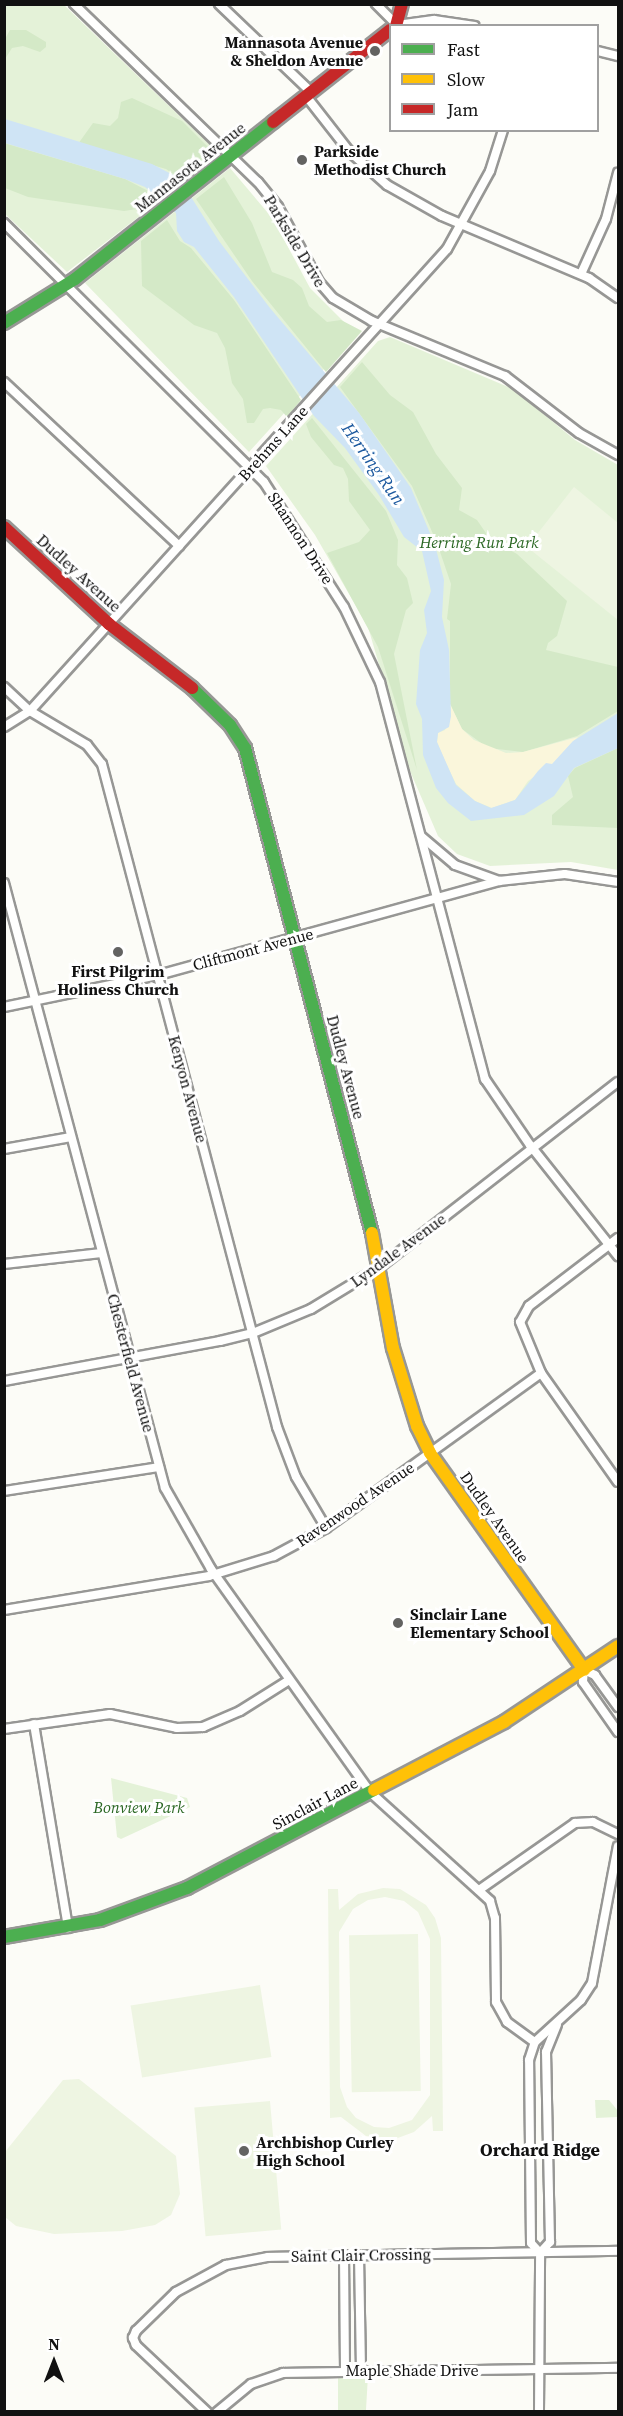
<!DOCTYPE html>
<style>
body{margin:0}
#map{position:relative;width:623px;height:2416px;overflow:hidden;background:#fcfcf7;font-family:"Source Serif 4",serif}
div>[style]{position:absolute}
.green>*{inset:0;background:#e4f2d8}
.forest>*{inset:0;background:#d4e9c7}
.sand>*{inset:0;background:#faf6db}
.pitch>*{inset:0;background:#eef5e2;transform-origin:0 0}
.water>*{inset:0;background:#cfe4f5}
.roads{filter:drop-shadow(2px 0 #979795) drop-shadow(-2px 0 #979795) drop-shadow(0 2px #979795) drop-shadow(0 -2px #979795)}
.street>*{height:8px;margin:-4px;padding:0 4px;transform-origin:4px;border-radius:4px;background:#fffffe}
.fast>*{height:12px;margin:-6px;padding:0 6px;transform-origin:6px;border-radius:6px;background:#4caf50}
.slow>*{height:12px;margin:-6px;padding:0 6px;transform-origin:6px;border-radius:6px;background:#ffc107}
.jam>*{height:12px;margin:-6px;padding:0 6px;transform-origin:6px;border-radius:6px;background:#c62828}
.dots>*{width:16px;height:16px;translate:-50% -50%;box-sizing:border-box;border:3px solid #fff;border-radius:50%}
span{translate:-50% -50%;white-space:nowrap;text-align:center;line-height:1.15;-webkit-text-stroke:6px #fff;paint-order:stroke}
.poi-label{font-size:16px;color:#111;font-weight:700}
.right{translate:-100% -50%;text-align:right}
.left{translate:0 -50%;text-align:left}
.street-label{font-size:16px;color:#111}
.park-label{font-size:16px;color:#2a6723;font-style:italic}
.water-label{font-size:18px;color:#1e5a9f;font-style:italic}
.neighbourhood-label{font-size:18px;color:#111;font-weight:700}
.frame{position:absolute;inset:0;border:6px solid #111;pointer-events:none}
.legend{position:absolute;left:389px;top:24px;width:210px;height:108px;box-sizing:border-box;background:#fff;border:2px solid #a0a0a0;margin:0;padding:8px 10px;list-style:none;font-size:18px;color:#111}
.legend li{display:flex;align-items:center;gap:12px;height:30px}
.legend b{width:30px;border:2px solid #a0a0a0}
.north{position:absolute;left:24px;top:2332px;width:60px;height:60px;-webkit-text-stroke:4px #fff;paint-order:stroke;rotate:0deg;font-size:16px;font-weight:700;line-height:24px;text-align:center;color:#111}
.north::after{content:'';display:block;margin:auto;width:21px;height:27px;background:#111;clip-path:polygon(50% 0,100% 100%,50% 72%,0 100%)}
</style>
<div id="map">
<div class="green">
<div style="clip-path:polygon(4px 5px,64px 5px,217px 152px,215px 158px,67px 272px,5px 214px)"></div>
<div style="clip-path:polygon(230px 168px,273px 219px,310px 288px,346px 324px,343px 348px,249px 452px,85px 283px)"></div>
<div style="clip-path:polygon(390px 337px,513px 389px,575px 440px,618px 465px,618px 870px,571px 862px,490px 866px,457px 854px,438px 836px,410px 771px,368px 627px,315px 535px,266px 466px,378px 341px)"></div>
<div style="clip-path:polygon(111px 1778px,187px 1798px,190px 1807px,121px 1839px,117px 1837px)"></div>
<div style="clip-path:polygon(595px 2100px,609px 2100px,618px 2111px,617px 2117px,596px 2118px)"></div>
<div style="clip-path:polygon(338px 2375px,368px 2375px,366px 2410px,369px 2411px,338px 2412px)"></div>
</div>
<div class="forest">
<div style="clip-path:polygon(10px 30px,26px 30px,46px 42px,46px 47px,40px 52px,23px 46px,12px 48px,5px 59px,5px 39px)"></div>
<div style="clip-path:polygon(132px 98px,182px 121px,209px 148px,204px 159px,179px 178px,166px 169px,78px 144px,93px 123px,110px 126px,118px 118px,121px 102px)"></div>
<div style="clip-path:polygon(4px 143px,125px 179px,154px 194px,137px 209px,124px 211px,28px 197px,5px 188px)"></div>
<div style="clip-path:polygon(224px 177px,252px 223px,272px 272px,293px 280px,302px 288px,309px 306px,327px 322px,341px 320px,362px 331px,326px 372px,252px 281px,196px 199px)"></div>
<div style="clip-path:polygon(167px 220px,180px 241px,191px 248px,234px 300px,301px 400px,287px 417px,281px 410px,270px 408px,263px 409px,254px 423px,247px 423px,243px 399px,232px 383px,225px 348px,217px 333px,194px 325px,142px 286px,141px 241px)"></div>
<div style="clip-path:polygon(362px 362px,390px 395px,413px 412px,436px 454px,462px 488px,459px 510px,477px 520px,490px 539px,517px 554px,567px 601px,557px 636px,548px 643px,546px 650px,618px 667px,618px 711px,577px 736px,523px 752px,488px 748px,462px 729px,450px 704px,450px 621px,447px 619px,451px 584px,437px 543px,412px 486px,340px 387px)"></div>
<div style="clip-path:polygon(312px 418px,386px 511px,398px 540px,397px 565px,407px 578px,413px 603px,406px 610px,394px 654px,417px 770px,378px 647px,327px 553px,359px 542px,370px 530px,349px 501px,348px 479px,343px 468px,334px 465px,311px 437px,306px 424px)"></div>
<div style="clip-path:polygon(618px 748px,618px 828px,552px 825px,552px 815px,573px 797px,568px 776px,575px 768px)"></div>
</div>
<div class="sand">
<div style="clip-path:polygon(450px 704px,462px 729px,474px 740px,506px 753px,523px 752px,578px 737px,552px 765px,528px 781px,515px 800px,492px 808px,475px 801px,456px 784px,445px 761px,437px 742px,438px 733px,445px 730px,451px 716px)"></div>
</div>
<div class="pitch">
<div style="clip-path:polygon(574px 487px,618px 523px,618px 620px,527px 547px)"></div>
<div style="clip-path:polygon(evenodd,383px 1888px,400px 1889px,426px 1905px,435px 1918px,441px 1938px,443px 2131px,433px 2131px,432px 2116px,414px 2132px,395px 2139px,366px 2136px,341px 2117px,330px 2118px,328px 1889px,338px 1889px,339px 1910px,358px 1894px,383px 1888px,385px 1897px,404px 1901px,418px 1912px,430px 1939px,430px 2095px,412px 2120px,389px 2128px,374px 2127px,356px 2118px,347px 2107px,340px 2087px,339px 1932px,353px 1909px,368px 1900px,385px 1897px)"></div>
<div style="left:418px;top:1934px;width:157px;height:69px;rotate:89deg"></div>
<div style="left:260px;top:1985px;width:73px;height:131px;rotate:81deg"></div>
<div style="clip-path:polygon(79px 2079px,176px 2156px,180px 2194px,171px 2215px,155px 2225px,122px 2231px,54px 2234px,16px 2226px,5px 2217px,5px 2152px,63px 2080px)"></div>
<div style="left:270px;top:2101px;width:129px;height:76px;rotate:85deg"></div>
</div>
<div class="water">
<div style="clip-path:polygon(5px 119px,152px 164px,179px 178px,219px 241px,270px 308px,359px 413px,411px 488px,435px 545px,444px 580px,442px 617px,449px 650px,451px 716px,449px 727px,438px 733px,437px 742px,456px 785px,475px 801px,491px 808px,515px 800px,538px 771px,546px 763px,552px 764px,573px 741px,618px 713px,618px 748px,574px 768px,554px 796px,524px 815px,471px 821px,448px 803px,436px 788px,423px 755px,422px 719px,416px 704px,420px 650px,427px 633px,424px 610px,431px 591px,422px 551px,404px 537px,379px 495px,345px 448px,314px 416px,234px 297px,194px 247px,184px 242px,177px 231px,176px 213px,145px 187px,125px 179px,5px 143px)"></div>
</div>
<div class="roads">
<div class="street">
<div style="left:74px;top:4px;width:256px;rotate:44.1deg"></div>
<div style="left:258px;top:182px;width:32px;rotate:51deg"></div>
<div style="left:278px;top:207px;width:85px;rotate:61.3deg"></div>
<div style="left:319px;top:282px;width:21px;rotate:49deg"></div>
<div style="left:333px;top:298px;width:45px;rotate:30.5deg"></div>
<div style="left:372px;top:321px;width:144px;rotate:22.5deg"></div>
<div style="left:505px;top:376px;width:93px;rotate:37.6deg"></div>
<div style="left:579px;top:433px;width:45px;rotate:29.4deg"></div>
<div style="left:219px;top:4px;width:127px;rotate:43.7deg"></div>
<div style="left:376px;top:4px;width:30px;rotate:45deg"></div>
<div style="left:397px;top:25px;width:37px;rotate:-8deg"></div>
<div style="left:434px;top:20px;width:41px;rotate:8.3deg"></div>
<div style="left:598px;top:51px;width:21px;rotate:14deg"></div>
<div style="left:306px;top:96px;width:70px;rotate:52deg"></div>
<div style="left:349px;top:151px;width:51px;rotate:41.8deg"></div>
<div style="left:387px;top:185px;width:63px;rotate:29.4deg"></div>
<div style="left:442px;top:216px;width:160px;rotate:22.9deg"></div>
<div style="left:589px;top:278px;width:35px;rotate:35deg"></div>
<div style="left:4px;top:223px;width:367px;rotate:44.9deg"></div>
<div style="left:264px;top:482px;width:148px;rotate:57.4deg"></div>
<div style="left:344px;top:607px;width:83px;rotate:64.4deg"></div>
<div style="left:380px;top:682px;width:411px;rotate:75.2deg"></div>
<div style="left:485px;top:1079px;width:80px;rotate:55.7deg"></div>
<div style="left:530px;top:1145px;width:142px;rotate:51.6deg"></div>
<div style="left:581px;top:274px;width:60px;rotate:-65.6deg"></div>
<div style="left:606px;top:219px;width:48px;rotate:-75.4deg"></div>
<div style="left:4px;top:382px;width:240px;rotate:43.1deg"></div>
<div style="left:4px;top:687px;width:35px;rotate:43deg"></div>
<div style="left:30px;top:711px;width:66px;rotate:30.8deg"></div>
<div style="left:87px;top:745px;width:24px;rotate:52deg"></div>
<div style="left:102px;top:764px;width:686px;rotate:75.21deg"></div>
<div style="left:277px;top:1427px;width:53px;rotate:69.2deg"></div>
<div style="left:296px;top:1477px;width:59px;rotate:59.5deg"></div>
<div style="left:4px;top:727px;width:31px;rotate:-32deg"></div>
<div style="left:30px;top:711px;width:622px;rotate:-47.93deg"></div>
<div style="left:447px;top:249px;width:89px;rotate:-61.1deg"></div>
<div style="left:490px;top:171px;width:43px;rotate:-72.4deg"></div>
<div style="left:422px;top:837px;width:43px;rotate:40.3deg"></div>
<div style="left:455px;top:865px;width:47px;rotate:20deg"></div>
<div style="left:499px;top:881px;width:66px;rotate:-6.1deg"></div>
<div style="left:565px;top:874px;width:54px;rotate:8.6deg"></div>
<div style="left:4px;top:883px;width:626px;rotate:75.1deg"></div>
<div style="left:165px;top:1488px;width:93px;rotate:60.4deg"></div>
<div style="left:211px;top:1569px;width:274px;rotate:54.5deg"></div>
<div style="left:370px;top:1792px;width:162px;rotate:42.2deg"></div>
<div style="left:490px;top:1901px;width:18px;rotate:74deg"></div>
<div style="left:495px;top:1918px;width:84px;rotate:89.3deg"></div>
<div style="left:496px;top:2002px;width:23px;rotate:61deg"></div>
<div style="left:507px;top:2022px;width:34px;rotate:36deg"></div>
<div style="left:4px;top:1007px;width:157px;rotate:-11.7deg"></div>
<div style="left:158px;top:975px;width:354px;rotate:-15.4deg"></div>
<div style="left:4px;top:1149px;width:68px;rotate:-10.2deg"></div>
<div style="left:618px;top:1238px;width:112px;rotate:142.6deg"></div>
<div style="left:529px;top:1306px;width:18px;rotate:119deg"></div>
<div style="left:520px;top:1322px;width:55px;rotate:67.6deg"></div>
<div style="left:541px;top:1373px;width:133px;rotate:54.8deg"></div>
<div style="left:4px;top:1264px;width:98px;rotate:-6.5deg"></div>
<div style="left:4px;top:1381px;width:220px;rotate:-10.5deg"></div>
<div style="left:220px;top:1341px;width:34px;rotate:-14deg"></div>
<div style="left:253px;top:1333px;width:63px;rotate:-22.5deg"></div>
<div style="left:311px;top:1309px;width:81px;rotate:-31.3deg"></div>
<div style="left:380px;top:1267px;width:301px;rotate:-37.9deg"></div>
<div style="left:4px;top:1491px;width:157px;rotate:-8.8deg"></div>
<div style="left:4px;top:1610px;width:208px;rotate:-9.4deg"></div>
<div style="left:209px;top:1576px;width:68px;rotate:-17.1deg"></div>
<div style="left:274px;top:1556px;width:59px;rotate:-28.3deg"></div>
<div style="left:326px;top:1528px;width:265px;rotate:-35.8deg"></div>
<div style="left:618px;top:1707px;width:39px;rotate:-126deg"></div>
<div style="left:595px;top:1675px;width:12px;rotate:-156deg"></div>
<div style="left:584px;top:1670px;width:12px;rotate:95deg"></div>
<div style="left:583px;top:1682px;width:61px;rotate:55deg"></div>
<div style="left:34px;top:1724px;width:207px;rotate:80.5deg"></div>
<div style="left:4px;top:1729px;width:107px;rotate:-8.1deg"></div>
<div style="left:110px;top:1714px;width:68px;rotate:11.8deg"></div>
<div style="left:177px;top:1728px;width:26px;rotate:-2deg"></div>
<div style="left:203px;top:1727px;width:40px;rotate:-23.4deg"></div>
<div style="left:240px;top:1711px;width:58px;rotate:-32.3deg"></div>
<div style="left:479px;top:1890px;width:117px;rotate:-34.9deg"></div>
<div style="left:575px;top:1823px;width:18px;rotate:-3deg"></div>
<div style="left:593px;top:1822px;width:28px;rotate:26deg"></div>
<div style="left:540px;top:2253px;width:13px;rotate:-132deg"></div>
<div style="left:531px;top:2243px;width:183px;rotate:-90.6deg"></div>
<div style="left:529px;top:2060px;width:19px;rotate:-72deg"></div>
<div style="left:535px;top:2042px;width:62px;rotate:-42.4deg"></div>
<div style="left:581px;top:2000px;width:20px;rotate:-57deg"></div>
<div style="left:592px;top:1983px;width:139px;rotate:-79.3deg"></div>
<div style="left:344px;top:2255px;width:115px;rotate:89.5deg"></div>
<div style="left:359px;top:2255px;width:115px;rotate:89deg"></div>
<div style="left:207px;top:2412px;width:98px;rotate:-136.7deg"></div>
<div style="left:136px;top:2345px;width:8px;rotate:-113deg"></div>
<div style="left:133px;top:2338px;width:8px;rotate:-67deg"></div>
<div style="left:136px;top:2331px;width:56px;rotate:-44.3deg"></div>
<div style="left:176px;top:2292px;width:57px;rotate:-28.4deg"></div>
<div style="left:226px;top:2265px;width:43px;rotate:-10.8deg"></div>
<div style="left:268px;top:2257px;width:350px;rotate:-1deg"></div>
<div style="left:217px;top:2412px;width:44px;rotate:-39.5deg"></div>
<div style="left:251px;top:2384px;width:34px;rotate:-19deg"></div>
<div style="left:283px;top:2373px;width:335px;rotate:-0.9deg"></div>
<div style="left:539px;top:2412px;width:159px;rotate:-89.6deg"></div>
<div style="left:540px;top:2253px;width:15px;rotate:-48deg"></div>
<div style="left:550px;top:2242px;width:190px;rotate:-91.2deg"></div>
<div style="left:546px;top:2052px;width:29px;rotate:-68deg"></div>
</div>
<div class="fast">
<div style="left:4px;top:323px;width:84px;rotate:-31.8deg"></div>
<div style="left:75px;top:279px;width:253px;rotate:-38.4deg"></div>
<div style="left:192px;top:688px;width:53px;rotate:44.2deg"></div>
<div style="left:230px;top:725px;width:27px;rotate:57deg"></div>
<div style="left:245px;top:748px;width:501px;rotate:75.33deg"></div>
<div style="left:4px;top:1937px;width:97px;rotate:-10deg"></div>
<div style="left:100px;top:1920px;width:93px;rotate:-20.2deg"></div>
<div style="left:187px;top:1888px;width:211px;rotate:-27.7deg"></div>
</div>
<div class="slow">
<div style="left:372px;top:1233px;width:117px;rotate:79.7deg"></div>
<div style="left:393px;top:1348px;width:82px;rotate:72.9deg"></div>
<div style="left:417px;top:1426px;width:30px;rotate:64deg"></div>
<div style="left:430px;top:1453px;width:266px;rotate:54.6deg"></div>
<div style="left:374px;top:1790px;width:147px;rotate:-27.6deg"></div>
<div style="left:504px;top:1722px;width:137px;rotate:-33.7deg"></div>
</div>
<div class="jam">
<div style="left:396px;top:26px;width:23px;rotate:-75deg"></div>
<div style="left:273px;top:122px;width:149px;rotate:-38.2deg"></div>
<div style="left:4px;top:527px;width:143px;rotate:42.7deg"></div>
<div style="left:109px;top:624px;width:105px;rotate:37.6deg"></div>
</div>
</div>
<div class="dots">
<div style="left:375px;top:51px;background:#636362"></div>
<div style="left:302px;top:160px;background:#636362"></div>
<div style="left:118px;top:952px;background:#636362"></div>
<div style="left:398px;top:1623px;background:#636362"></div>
<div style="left:244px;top:2151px;background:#636362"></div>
</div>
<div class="poi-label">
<span class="right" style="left:363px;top:51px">Mannasota Avenue<br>&amp; Sheldon Avenue</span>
<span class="left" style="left:314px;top:160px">Parkside<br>Methodist Church</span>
<span style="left:118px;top:980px">First Pilgrim<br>Holiness Church</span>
<span class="left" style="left:410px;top:1623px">Sinclair Lane<br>Elementary School</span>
<span class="left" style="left:256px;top:2151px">Archbishop Curley<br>High School</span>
</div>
<div class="street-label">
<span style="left:190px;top:167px;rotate:-38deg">Mannasota Avenue</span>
<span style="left:295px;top:241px;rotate:59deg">Parkside Drive</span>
<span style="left:273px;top:443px;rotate:-48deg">Brehms Lane</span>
<span style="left:301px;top:538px;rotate:57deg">Shannon Drive</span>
<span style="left:79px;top:573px;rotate:42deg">Dudley Avenue</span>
<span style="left:253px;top:949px;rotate:-15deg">Cliftmont Avenue</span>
<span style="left:346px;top:1067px;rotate:75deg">Dudley Avenue</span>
<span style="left:188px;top:1089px;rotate:75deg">Kenyon Avenue</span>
<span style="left:398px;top:1250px;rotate:-36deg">Lyndale Avenue</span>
<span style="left:131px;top:1363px;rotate:75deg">Chesterfield Avenue</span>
<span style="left:355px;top:1504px;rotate:-34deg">Ravenwood Avenue</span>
<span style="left:495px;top:1517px;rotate:55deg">Dudley Avenue</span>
<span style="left:315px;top:1803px;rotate:-28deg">Sinclair Lane</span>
<span style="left:361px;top:2255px;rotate:-1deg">Saint Clair Crossing</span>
<span style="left:412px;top:2370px">Maple Shade Drive</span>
</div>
<div class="park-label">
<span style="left:479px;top:542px">Herring Run Park</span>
<span style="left:139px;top:1807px">Bonview Park</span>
</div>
<div class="water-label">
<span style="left:373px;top:464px;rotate:55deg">Herring Run</span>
</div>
<div class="neighbourhood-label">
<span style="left:540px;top:2150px">Orchard Ridge</span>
</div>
<div class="frame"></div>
<ul class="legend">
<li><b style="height:8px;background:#4caf50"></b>Fast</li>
<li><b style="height:8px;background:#ffc107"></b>Slow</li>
<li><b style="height:8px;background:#c62828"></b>Jam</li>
</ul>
<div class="north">N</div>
</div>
